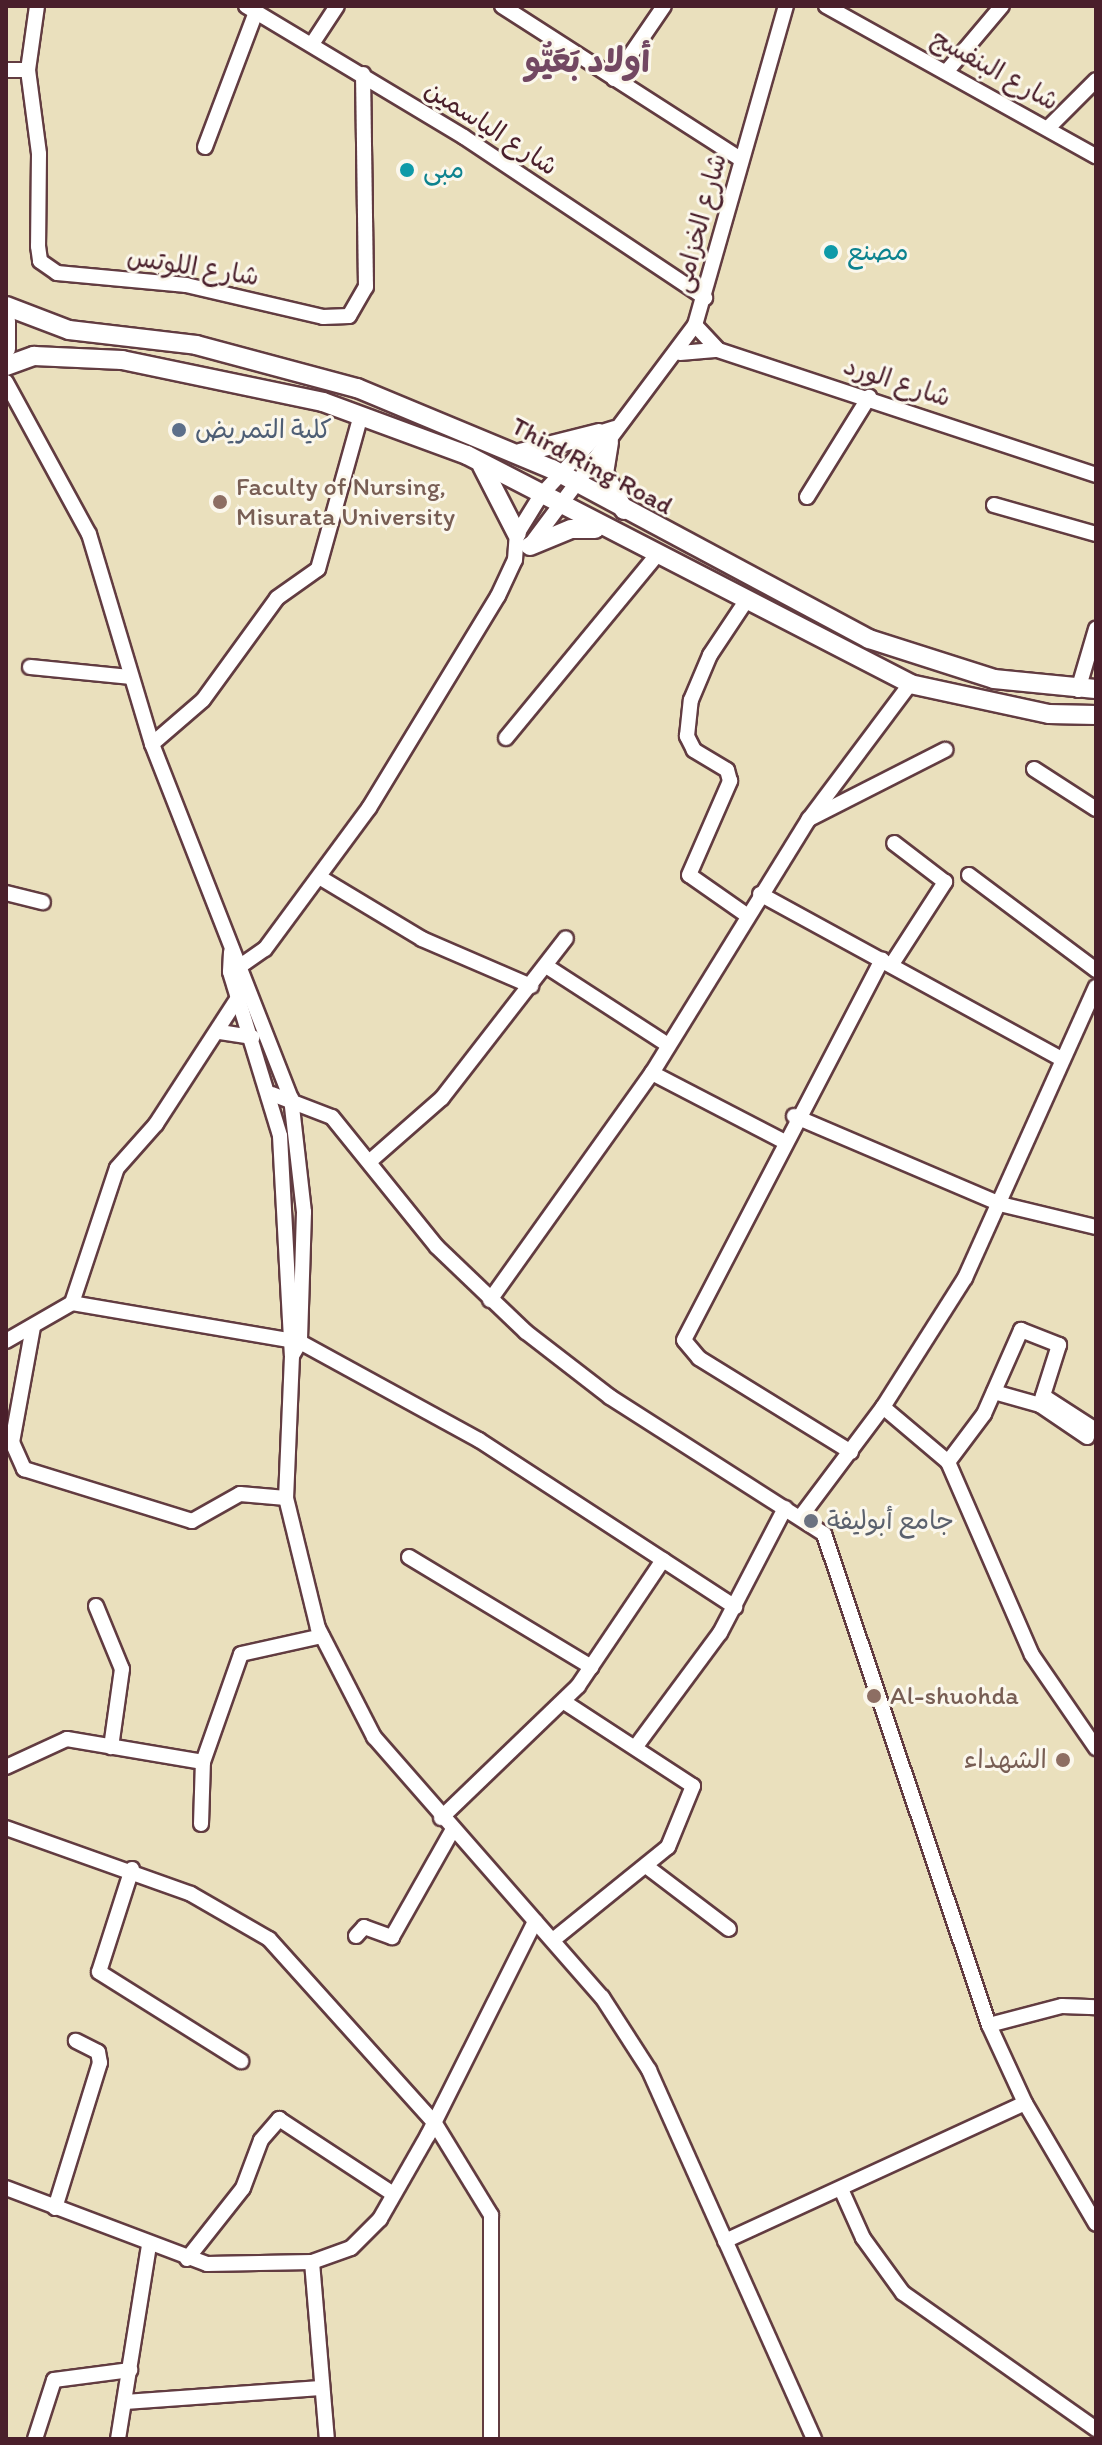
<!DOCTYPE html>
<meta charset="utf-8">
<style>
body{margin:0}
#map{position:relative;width:1102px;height:2445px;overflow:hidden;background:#eae0bd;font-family:Itim,"Playpen Sans Arabic",sans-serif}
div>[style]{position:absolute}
.roads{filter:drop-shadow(2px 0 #623c41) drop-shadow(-2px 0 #623c41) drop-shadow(0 2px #623c41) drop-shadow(0 -2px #623c41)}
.minor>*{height:14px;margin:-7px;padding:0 7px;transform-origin:7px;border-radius:7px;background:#fff}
.major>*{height:18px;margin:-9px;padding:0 9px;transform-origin:9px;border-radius:9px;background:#fff}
.dots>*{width:22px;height:22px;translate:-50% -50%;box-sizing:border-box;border:4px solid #fbf7ec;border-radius:50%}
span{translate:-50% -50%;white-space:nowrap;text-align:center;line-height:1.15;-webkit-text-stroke:6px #fbf7ec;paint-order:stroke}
.street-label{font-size:26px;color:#4a1f2b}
.culture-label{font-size:26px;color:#0d838f}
.left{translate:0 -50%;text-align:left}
.service-label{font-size:26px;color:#4e5e75}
.education-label{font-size:26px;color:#785e54}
.right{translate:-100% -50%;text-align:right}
.worship-label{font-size:26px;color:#5b616d}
.district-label{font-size:34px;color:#734862;font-weight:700}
.frame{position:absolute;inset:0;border:8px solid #4a1f2b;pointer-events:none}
</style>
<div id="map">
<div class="roads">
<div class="minor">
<div style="left:37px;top:6px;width:65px;rotate:98deg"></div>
<div style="left:28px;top:70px;width:85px;rotate:82.5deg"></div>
<div style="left:39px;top:154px;width:92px;rotate:90.6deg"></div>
<div style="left:38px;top:246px;width:15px;rotate:82deg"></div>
<div style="left:40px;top:261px;width:21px;rotate:35deg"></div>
<div style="left:57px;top:273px;width:130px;rotate:5.3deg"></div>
<div style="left:186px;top:285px;width:141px;rotate:13.1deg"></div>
<div style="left:323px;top:317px;width:26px;rotate:-2deg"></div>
<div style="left:349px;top:316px;width:34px;rotate:-60deg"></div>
<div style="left:366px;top:287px;width:213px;rotate:-90.8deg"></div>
<div style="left:246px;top:6px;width:254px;rotate:31deg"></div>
<div style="left:464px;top:137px;width:290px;rotate:33.7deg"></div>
<div style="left:502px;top:6px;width:283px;rotate:32.7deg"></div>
<div style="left:826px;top:6px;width:309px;rotate:29.1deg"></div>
<div style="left:312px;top:44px;width:45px;rotate:-56.7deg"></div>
<div style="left:6px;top:70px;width:22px"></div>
<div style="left:947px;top:71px;width:85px;rotate:-49.8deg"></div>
<div style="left:614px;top:79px;width:88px;rotate:-55.6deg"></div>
<div style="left:1049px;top:127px;width:66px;rotate:-45deg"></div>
<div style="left:205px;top:147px;width:144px;rotate:-69.3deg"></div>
<div style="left:695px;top:325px;width:34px;rotate:47deg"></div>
<div style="left:680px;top:353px;width:38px;rotate:-5deg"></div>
<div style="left:718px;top:350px;width:398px;rotate:18.3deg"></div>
<div style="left:6px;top:382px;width:173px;rotate:61.4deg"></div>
<div style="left:89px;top:534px;width:219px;rotate:73.3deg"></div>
<div style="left:152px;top:744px;width:380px;rotate:68.6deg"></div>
<div style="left:291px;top:1098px;width:115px;rotate:83.5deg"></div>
<div style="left:304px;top:1212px;width:130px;rotate:91.8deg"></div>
<div style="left:300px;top:1342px;width:16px;rotate:120deg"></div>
<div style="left:807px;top:497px;width:118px;rotate:-58.2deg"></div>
<div style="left:994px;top:505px;width:106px;rotate:15.9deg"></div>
<div style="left:531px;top:544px;width:274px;rotate:-53.2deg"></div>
<div style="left:695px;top:325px;width:332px;rotate:-74.1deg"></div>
<div style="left:30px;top:667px;width:100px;rotate:5.7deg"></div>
<div style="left:1078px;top:690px;width:64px;rotate:-73.6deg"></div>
<div style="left:506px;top:738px;width:236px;rotate:-50.5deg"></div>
<div style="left:152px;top:744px;width:67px;rotate:-40.8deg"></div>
<div style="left:203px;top:700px;width:126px;rotate:-54deg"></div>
<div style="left:277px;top:598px;width:50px;rotate:-35.3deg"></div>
<div style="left:318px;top:569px;width:160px;rotate:-74.4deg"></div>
<div style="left:1034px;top:769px;width:74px;rotate:32.8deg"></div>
<div style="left:809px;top:819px;width:153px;rotate:-26.9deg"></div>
<div style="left:969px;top:875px;width:159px;rotate:36.8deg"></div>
<div style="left:321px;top:878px;width:118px;rotate:31.1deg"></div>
<div style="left:422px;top:939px;width:119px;rotate:23.3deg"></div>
<div style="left:6px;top:893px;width:38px;rotate:14deg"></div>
<div style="left:760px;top:894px;width:343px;rotate:28.7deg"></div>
<div style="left:745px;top:914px;width:68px;rotate:-145.1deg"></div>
<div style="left:689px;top:875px;width:103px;rotate:-66.4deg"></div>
<div style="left:730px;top:781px;width:11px;rotate:-105deg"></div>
<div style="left:727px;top:770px;width:39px;rotate:-149deg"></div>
<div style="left:694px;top:750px;width:16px;rotate:-117deg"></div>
<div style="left:687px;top:736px;width:36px;rotate:-84deg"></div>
<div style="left:691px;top:700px;width:49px;rotate:-67.1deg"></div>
<div style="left:710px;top:655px;width:65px;rotate:-56.3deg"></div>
<div style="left:231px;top:952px;width:20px;rotate:93deg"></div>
<div style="left:230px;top:972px;width:171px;rotate:73deg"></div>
<div style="left:280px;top:1136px;width:220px;rotate:86.9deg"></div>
<div style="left:292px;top:1356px;width:142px;rotate:92.4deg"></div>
<div style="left:286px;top:1498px;width:134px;rotate:76.2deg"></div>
<div style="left:318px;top:1628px;width:123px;rotate:62.8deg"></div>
<div style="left:374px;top:1737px;width:346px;rotate:48.8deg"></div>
<div style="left:602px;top:1997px;width:87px;rotate:57.2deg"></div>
<div style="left:649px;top:2070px;width:404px;rotate:65.9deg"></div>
<div style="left:892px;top:964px;width:98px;rotate:-57.1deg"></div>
<div style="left:945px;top:882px;width:64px;rotate:-142.6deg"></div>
<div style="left:546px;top:966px;width:145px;rotate:32.9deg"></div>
<div style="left:236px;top:969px;width:35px;rotate:-35deg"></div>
<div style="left:265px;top:949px;width:175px;rotate:-53.6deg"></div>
<div style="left:369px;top:808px;width:248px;rotate:-58.7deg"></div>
<div style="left:498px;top:596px;width:40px;rotate:-65deg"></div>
<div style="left:515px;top:560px;width:26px;rotate:-86deg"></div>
<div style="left:517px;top:534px;width:46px;rotate:-58.4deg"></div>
<div style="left:541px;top:495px;width:85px;rotate:-46.9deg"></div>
<div style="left:599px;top:433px;width:16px;rotate:-18deg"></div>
<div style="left:220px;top:1032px;width:33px;rotate:9deg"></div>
<div style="left:652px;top:1073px;width:145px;rotate:27.4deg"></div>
<div style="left:272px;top:1094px;width:64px;rotate:21deg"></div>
<div style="left:332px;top:1117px;width:167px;rotate:51.1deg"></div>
<div style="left:437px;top:1247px;width:123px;rotate:43.7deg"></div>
<div style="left:526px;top:1332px;width:106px;rotate:37.7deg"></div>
<div style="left:610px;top:1397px;width:254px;rotate:32.6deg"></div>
<div style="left:824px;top:1534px;width:518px;rotate:71.43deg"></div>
<div style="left:989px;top:2025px;width:86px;rotate:65.2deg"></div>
<div style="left:1025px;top:2103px;width:140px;rotate:59.6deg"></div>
<div style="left:794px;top:1116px;width:224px;rotate:23.1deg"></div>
<div style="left:1000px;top:1204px;width:99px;rotate:13.5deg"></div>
<div style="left:369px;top:1162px;width:97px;rotate:-41.2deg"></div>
<div style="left:442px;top:1098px;width:202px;rotate:-52.2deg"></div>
<div style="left:490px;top:1300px;width:279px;rotate:-54.5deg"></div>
<div style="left:652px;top:1073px;width:299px;rotate:-58.3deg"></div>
<div style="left:809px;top:819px;width:169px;rotate:-53.2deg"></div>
<div style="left:72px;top:1303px;width:231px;rotate:9.7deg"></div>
<div style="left:300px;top:1342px;width:204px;rotate:28.7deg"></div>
<div style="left:479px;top:1440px;width:306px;rotate:33.1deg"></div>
<div style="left:33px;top:1327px;width:117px;rotate:100.3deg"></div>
<div style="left:12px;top:1442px;width:30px;rotate:66deg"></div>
<div style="left:24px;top:1469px;width:176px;rotate:17.2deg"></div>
<div style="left:192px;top:1521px;width:55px;rotate:-29.4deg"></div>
<div style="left:240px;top:1494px;width:46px;rotate:5deg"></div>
<div style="left:6px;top:1341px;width:76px;rotate:-29.9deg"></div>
<div style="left:72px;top:1303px;width:142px;rotate:-71.6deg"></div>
<div style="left:117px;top:1168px;width:59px;rotate:-48.4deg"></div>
<div style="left:156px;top:1124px;width:153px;rotate:-57deg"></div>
<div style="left:994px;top:1392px;width:48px;rotate:15.8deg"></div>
<div style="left:1040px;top:1405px;width:57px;rotate:34.2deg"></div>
<div style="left:1043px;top:1396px;width:63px;rotate:32.7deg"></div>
<div style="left:883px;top:1407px;width:85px;rotate:40.2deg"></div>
<div style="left:948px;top:1462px;width:210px;rotate:66.5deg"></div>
<div style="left:1032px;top:1655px;width:113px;rotate:55.5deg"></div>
<div style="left:851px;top:1452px;width:179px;rotate:-148.3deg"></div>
<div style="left:699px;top:1358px;width:23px;rotate:-130deg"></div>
<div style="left:684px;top:1340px;width:429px;rotate:-62.5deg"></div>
<div style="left:948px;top:1462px;width:60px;rotate:-53.1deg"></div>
<div style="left:984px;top:1414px;width:92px;rotate:-66.2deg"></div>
<div style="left:1021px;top:1330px;width:41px;rotate:21.5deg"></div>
<div style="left:1059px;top:1345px;width:63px;rotate:107.6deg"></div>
<div style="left:802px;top:1515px;width:135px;rotate:-53.1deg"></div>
<div style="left:883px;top:1407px;width:153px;rotate:-57.6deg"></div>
<div style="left:965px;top:1278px;width:319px;rotate:-65.8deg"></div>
<div style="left:409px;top:1557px;width:213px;rotate:31.1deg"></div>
<div style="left:96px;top:1606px;width:68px;rotate:67.6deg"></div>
<div style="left:122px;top:1669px;width:79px;rotate:98deg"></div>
<div style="left:637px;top:1745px;width:139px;rotate:-53.5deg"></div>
<div style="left:720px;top:1633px;width:141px;rotate:-62.5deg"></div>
<div style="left:6px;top:1767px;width:67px;rotate:-24.7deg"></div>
<div style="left:67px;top:1739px;width:138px;rotate:9.6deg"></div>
<div style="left:203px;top:1762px;width:114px;rotate:-70.6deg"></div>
<div style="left:241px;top:1654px;width:83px;rotate:-12.5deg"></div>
<div style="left:441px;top:1818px;width:190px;rotate:-43.9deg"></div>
<div style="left:578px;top:1686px;width:152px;rotate:-56deg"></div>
<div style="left:201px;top:1824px;width:62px;rotate:-88.2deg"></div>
<div style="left:6px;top:1828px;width:196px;rotate:19.6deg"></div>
<div style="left:191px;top:1894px;width:90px;rotate:30deg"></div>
<div style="left:269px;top:1939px;width:246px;rotate:48deg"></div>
<div style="left:434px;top:2122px;width:109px;rotate:58.5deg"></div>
<div style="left:491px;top:2215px;width:224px;rotate:90deg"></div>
<div style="left:646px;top:1866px;width:104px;rotate:37.2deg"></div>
<div style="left:132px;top:1869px;width:108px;rotate:107.8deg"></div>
<div style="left:99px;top:1972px;width:168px;rotate:32.1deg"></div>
<div style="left:356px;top:1936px;width:12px;rotate:-48deg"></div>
<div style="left:364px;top:1927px;width:30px;rotate:20deg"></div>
<div style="left:392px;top:1937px;width:124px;rotate:-60.5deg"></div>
<div style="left:553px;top:1940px;width:148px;rotate:-39deg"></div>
<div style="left:668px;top:1847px;width:66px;rotate:-67.7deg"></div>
<div style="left:693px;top:1786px;width:154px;rotate:-146.9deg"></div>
<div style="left:989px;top:2025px;width:75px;rotate:-14.6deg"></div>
<div style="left:1062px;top:2006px;width:34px;rotate:2deg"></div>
<div style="left:6px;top:2188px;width:215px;rotate:20.7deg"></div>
<div style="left:207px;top:2264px;width:105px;rotate:-1.1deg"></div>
<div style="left:312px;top:2262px;width:41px;rotate:-19.7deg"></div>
<div style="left:351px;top:2248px;width:41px;rotate:-45deg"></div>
<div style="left:380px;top:2219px;width:97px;rotate:-60.3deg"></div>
<div style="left:428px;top:2135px;width:239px;rotate:-63.4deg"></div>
<div style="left:841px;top:2189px;width:54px;rotate:65.8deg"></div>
<div style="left:863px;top:2238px;width:68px;rotate:54deg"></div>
<div style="left:903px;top:2293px;width:236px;rotate:35.2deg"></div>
<div style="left:55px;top:2208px;width:152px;rotate:-72.8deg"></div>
<div style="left:100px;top:2063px;width:11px;rotate:-100deg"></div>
<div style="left:98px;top:2052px;width:25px;rotate:-153deg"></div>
<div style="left:725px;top:2241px;width:330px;rotate:-24.7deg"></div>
<div style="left:187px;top:2259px;width:90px;rotate:-51.7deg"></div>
<div style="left:243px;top:2188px;width:51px;rotate:-69.4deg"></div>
<div style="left:261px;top:2140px;width:28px;rotate:-49deg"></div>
<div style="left:279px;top:2119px;width:136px;rotate:33.3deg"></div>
<div style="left:312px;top:2262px;width:178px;rotate:85.2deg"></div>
<div style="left:125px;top:2402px;width:196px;rotate:-4.1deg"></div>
<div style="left:35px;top:2439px;width:62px;rotate:-72.1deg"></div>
<div style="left:54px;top:2380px;width:77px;rotate:-7.5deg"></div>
<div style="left:118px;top:2439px;width:196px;rotate:-80.9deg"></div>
</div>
<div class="major">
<div style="left:6px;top:306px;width:67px;rotate:20.9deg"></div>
<div style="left:69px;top:330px;width:128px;rotate:6.7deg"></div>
<div style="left:196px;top:345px;width:167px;rotate:15deg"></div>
<div style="left:357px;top:388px;width:211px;rotate:22.6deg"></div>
<div style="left:552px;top:469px;width:360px;rotate:28.2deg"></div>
<div style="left:869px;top:639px;width:131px;rotate:17.7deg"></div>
<div style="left:994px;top:679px;width:102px;rotate:5.6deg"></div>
<div style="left:6px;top:321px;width:28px;rotate:90deg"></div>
<div style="left:6px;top:366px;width:30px;rotate:-20deg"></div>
<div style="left:34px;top:356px;width:88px;rotate:2.6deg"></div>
<div style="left:122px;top:360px;width:205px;rotate:11.8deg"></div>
<div style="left:323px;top:402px;width:153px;rotate:20.2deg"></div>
<div style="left:467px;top:455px;width:499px;rotate:27.3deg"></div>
<div style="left:910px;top:684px;width:142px;rotate:12.2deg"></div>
<div style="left:1049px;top:714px;width:47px;rotate:1.2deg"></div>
<div style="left:609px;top:442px;width:31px;rotate:99deg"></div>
<div style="left:604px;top:473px;width:42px;rotate:61.6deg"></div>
<div style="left:520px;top:453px;width:81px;rotate:-14.2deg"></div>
<div style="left:482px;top:466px;width:76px;rotate:62.8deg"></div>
<div style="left:530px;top:546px;width:44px;rotate:-22.5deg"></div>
<div style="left:571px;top:529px;width:24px"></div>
</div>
</div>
<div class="dots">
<div style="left:407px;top:170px;background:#0f9aa8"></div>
<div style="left:831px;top:252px;background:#0f9aa8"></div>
<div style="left:179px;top:430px;background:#5c6f8a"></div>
<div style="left:220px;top:502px;background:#8d6e63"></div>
<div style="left:811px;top:1521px;background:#6b7280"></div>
<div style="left:874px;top:1696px;background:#8d6e63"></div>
<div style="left:1063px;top:1760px;background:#8d6e63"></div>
</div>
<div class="street-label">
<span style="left:995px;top:70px;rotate:29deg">شارع البنفسج</span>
<span style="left:491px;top:128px;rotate:33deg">شارع الياسمين</span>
<span style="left:700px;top:223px;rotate:-75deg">شارع الخزامى</span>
<span style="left:193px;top:267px;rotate:9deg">شارع اللوتس</span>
<span style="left:897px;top:382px;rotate:18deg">شارع الورد</span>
<span style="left:592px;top:466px;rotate:28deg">Third Ring Road</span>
</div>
<div class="culture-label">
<span class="left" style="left:423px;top:170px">مبى</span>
<span class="left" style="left:847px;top:252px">مصنع</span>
</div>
<div class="service-label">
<span class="left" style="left:195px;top:430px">كلية التمريض</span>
</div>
<div class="education-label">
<span class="left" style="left:236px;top:502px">Faculty of Nursing,<br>Misurata University</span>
<span class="left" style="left:890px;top:1696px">Al-shuohda</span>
<span class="right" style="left:1047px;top:1760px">الشهداء</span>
</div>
<div class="worship-label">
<span class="left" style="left:827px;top:1521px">جامع أبوليفة</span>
</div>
<div class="district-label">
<span style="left:587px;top:61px">أولاد بَعَيُّو</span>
</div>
<div class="frame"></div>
</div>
